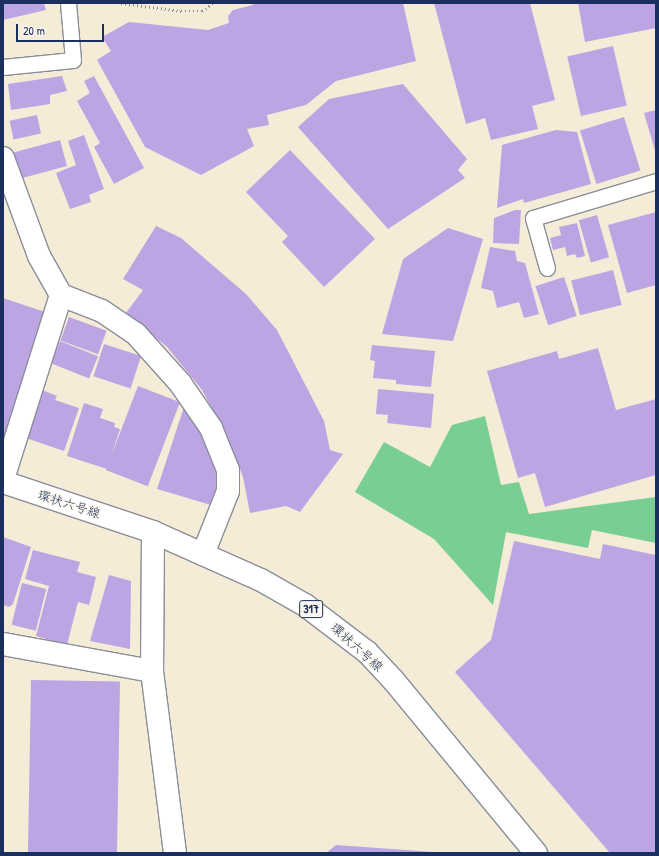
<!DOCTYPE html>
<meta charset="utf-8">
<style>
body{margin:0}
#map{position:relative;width:659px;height:856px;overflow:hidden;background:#f4ecd7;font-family:"Patrick Hand","Klee One",sans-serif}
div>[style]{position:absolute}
.green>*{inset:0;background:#78ce93}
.building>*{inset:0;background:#bda4e3;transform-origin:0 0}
.path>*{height:2.5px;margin-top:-1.25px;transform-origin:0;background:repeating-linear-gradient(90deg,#888e9a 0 1px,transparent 0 4px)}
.roads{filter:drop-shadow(1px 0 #888e9a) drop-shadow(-1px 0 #888e9a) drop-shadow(0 1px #888e9a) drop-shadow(0 -1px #888e9a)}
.service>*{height:15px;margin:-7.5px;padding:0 7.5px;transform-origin:7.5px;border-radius:7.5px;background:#fff}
.minor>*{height:22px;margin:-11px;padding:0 11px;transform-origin:11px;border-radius:11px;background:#fff}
.primary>*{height:22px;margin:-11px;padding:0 11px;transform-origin:11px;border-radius:11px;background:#fff}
span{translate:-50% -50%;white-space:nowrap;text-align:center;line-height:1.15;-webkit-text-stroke:3px #fbf7ec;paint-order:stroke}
.shield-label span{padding:1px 3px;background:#fbf7ec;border:1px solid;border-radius:3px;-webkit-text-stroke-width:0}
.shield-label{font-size:12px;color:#1b2f5e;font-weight:700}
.street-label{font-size:13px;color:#1b2f5e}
.frame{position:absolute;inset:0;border:4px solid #1b2f5e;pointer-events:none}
.scale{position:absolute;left:16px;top:24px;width:88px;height:18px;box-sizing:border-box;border:2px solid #1b2f5e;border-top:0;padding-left:5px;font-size:12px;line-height:14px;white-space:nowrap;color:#1b2f5e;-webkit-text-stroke:3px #fbf7ec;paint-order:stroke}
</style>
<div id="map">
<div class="green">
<div style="clip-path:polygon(485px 416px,501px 485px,519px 482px,529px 514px,656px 497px,656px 543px,592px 530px,588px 548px,506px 532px,493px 605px,434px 539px,355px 492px,384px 442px,430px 467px,452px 425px)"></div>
</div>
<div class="building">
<div style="clip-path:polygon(3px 3px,44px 3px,46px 10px,3px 20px)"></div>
<div style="clip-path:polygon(252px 3px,403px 3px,416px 61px,336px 81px,306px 105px,267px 115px,269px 125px,247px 129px,254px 146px,201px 175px,145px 147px,97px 60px,111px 51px,102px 37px,129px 22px,208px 30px,229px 23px,228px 16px,233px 10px,253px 5px)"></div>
<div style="clip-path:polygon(434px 3px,530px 3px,555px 100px,532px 106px,538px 129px,491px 140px,485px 118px,466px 124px)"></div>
<div style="clip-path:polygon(578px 3px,656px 3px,656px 28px,585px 42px)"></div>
<div style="left:613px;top:46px;width:61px;height:47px;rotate:77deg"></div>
<div style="clip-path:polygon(62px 76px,67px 91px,50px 95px,50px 104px,11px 110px,8px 84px)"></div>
<div style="clip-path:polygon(94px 76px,144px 168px,114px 184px,94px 147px,100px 143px,77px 101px,90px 93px,84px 81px)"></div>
<div style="clip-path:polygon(403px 84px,467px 159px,458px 170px,465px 178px,388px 229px,298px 127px,329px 99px)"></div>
<div style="clip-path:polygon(656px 110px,656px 154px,644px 113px)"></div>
<div style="left:37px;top:115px;width:19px;height:28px;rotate:78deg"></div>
<div style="left:624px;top:117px;width:56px;height:46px;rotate:73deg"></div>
<div style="clip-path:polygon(556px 130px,577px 132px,591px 184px,524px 203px,523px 199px,497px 208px,502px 145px)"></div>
<div style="clip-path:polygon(84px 135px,104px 189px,89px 195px,91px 202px,70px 209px,56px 173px,76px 165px,68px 141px)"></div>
<div style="left:60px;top:140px;width:27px;height:48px;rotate:75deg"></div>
<div style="clip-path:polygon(290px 150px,375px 239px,324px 287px,282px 242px,288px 236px,246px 192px)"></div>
<div style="clip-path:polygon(515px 210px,521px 210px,519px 244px,493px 243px,494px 218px)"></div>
<div style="clip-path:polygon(656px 212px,656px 285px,627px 293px,608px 225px)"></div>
<div style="left:597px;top:215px;width:44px;height:19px;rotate:74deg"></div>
<div style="clip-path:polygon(577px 223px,585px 256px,577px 258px,575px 254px,567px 256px,565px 247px,553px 250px,550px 238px,561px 235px,559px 227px)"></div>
<div style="clip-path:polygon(156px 226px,181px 238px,246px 294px,277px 330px,324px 421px,330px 450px,343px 454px,300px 512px,286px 506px,250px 513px,243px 477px,227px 436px,202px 390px,167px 347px,126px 313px,143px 290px,123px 279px)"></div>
<div style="clip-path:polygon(448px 228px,483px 239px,453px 341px,382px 334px,403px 259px)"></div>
<div style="clip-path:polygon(490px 247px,515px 251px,517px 261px,525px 263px,539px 314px,524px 318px,519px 302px,497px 308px,493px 291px,481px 288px)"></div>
<div style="left:613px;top:270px;width:36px;height:43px;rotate:76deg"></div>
<div style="left:564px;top:277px;width:41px;height:30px;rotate:72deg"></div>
<div style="clip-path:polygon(3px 298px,51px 314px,10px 438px,3px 435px)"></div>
<div style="left:69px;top:317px;width:40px;height:25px;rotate:20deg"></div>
<div style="left:60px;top:341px;width:41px;height:24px;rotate:22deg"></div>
<div style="left:104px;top:344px;width:39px;height:34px;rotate:18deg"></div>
<div style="clip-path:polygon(372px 345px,435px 351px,431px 387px,396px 384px,396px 380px,373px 378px,375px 361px,370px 360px)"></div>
<div style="clip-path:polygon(598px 348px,616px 410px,656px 399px,656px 475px,545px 507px,535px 473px,518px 478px,487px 371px,557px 351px,559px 359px)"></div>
<div style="left:138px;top:386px;width:45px;height:90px;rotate:21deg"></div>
<div style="clip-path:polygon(378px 389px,434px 394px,431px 428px,387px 423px,388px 415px,376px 414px)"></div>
<div style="clip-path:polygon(42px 390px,57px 396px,55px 400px,79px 408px,64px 451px,26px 438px)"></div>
<div style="clip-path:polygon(84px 403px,103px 409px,100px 418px,115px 423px,114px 427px,120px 429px,107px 469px,67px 456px)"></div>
<div style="clip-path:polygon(184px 407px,217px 456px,217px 491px,211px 505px,157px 489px)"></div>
<div style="clip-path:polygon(3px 537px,31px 547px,13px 604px,9px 607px,3px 605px)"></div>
<div style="clip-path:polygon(514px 541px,600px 559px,603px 544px,656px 555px,656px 853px,610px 853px,455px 672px,491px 640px)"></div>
<div style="clip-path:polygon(33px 550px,80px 562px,77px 572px,96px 577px,89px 605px,78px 602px,67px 645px,36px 636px,49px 586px,25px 579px)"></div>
<div style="clip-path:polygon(109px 575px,131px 581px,130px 649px,90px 641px)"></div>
<div style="left:22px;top:583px;width:25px;height:43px;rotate:14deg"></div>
<div style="left:31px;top:680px;width:89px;height:173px;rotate:1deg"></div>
<div style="clip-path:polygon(336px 845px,434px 852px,434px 853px,326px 853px)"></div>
</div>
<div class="path">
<div style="left:121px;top:3px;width:61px;rotate:7.6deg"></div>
<div style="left:181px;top:11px;width:21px"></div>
<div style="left:202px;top:11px;width:14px;rotate:-36deg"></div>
</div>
<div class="roads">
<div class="service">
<div style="left:3px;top:67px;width:70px;rotate:-5.7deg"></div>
<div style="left:73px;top:60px;width:57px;rotate:-95deg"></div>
<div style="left:547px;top:268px;width:52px;rotate:-105.6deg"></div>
<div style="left:533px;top:218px;width:128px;rotate:-16.7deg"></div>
</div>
<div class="minor">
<div style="left:3px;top:158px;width:104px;rotate:69.8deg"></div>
<div style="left:39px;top:256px;width:45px;rotate:60.6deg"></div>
<div style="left:61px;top:295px;width:44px;rotate:21.3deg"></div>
<div style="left:102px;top:311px;width:41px;rotate:34.1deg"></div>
<div style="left:136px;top:334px;width:66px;rotate:48.1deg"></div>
<div style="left:180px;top:383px;width:55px;rotate:55.4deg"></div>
<div style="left:211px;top:428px;width:45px;rotate:68deg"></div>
<div style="left:228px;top:470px;width:21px;rotate:90deg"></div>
<div style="left:228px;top:491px;width:68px;rotate:111.6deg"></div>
<div style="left:3px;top:479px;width:193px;rotate:-72.5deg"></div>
<div style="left:153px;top:532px;width:139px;rotate:90.4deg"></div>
<div style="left:152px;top:671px;width:183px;rotate:82.8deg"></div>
<div style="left:3px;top:644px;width:151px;rotate:10.3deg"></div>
</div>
<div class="primary">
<div style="left:3px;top:482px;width:158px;rotate:18.4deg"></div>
<div style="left:153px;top:532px;width:118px;rotate:24deg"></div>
<div style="left:261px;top:580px;width:51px;rotate:29.6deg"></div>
<div style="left:305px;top:605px;width:78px;rotate:37.2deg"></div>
<div style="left:367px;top:652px;width:40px;rotate:47deg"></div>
<div style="left:394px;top:681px;width:223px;rotate:50.5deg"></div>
</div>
</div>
<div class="shield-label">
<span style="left:311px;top:609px">317</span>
</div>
<div class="street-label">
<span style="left:69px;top:504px;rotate:18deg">環状六号線</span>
<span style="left:357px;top:647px;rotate:42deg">環状六号線</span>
</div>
<div class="frame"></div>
<div class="scale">20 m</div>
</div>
